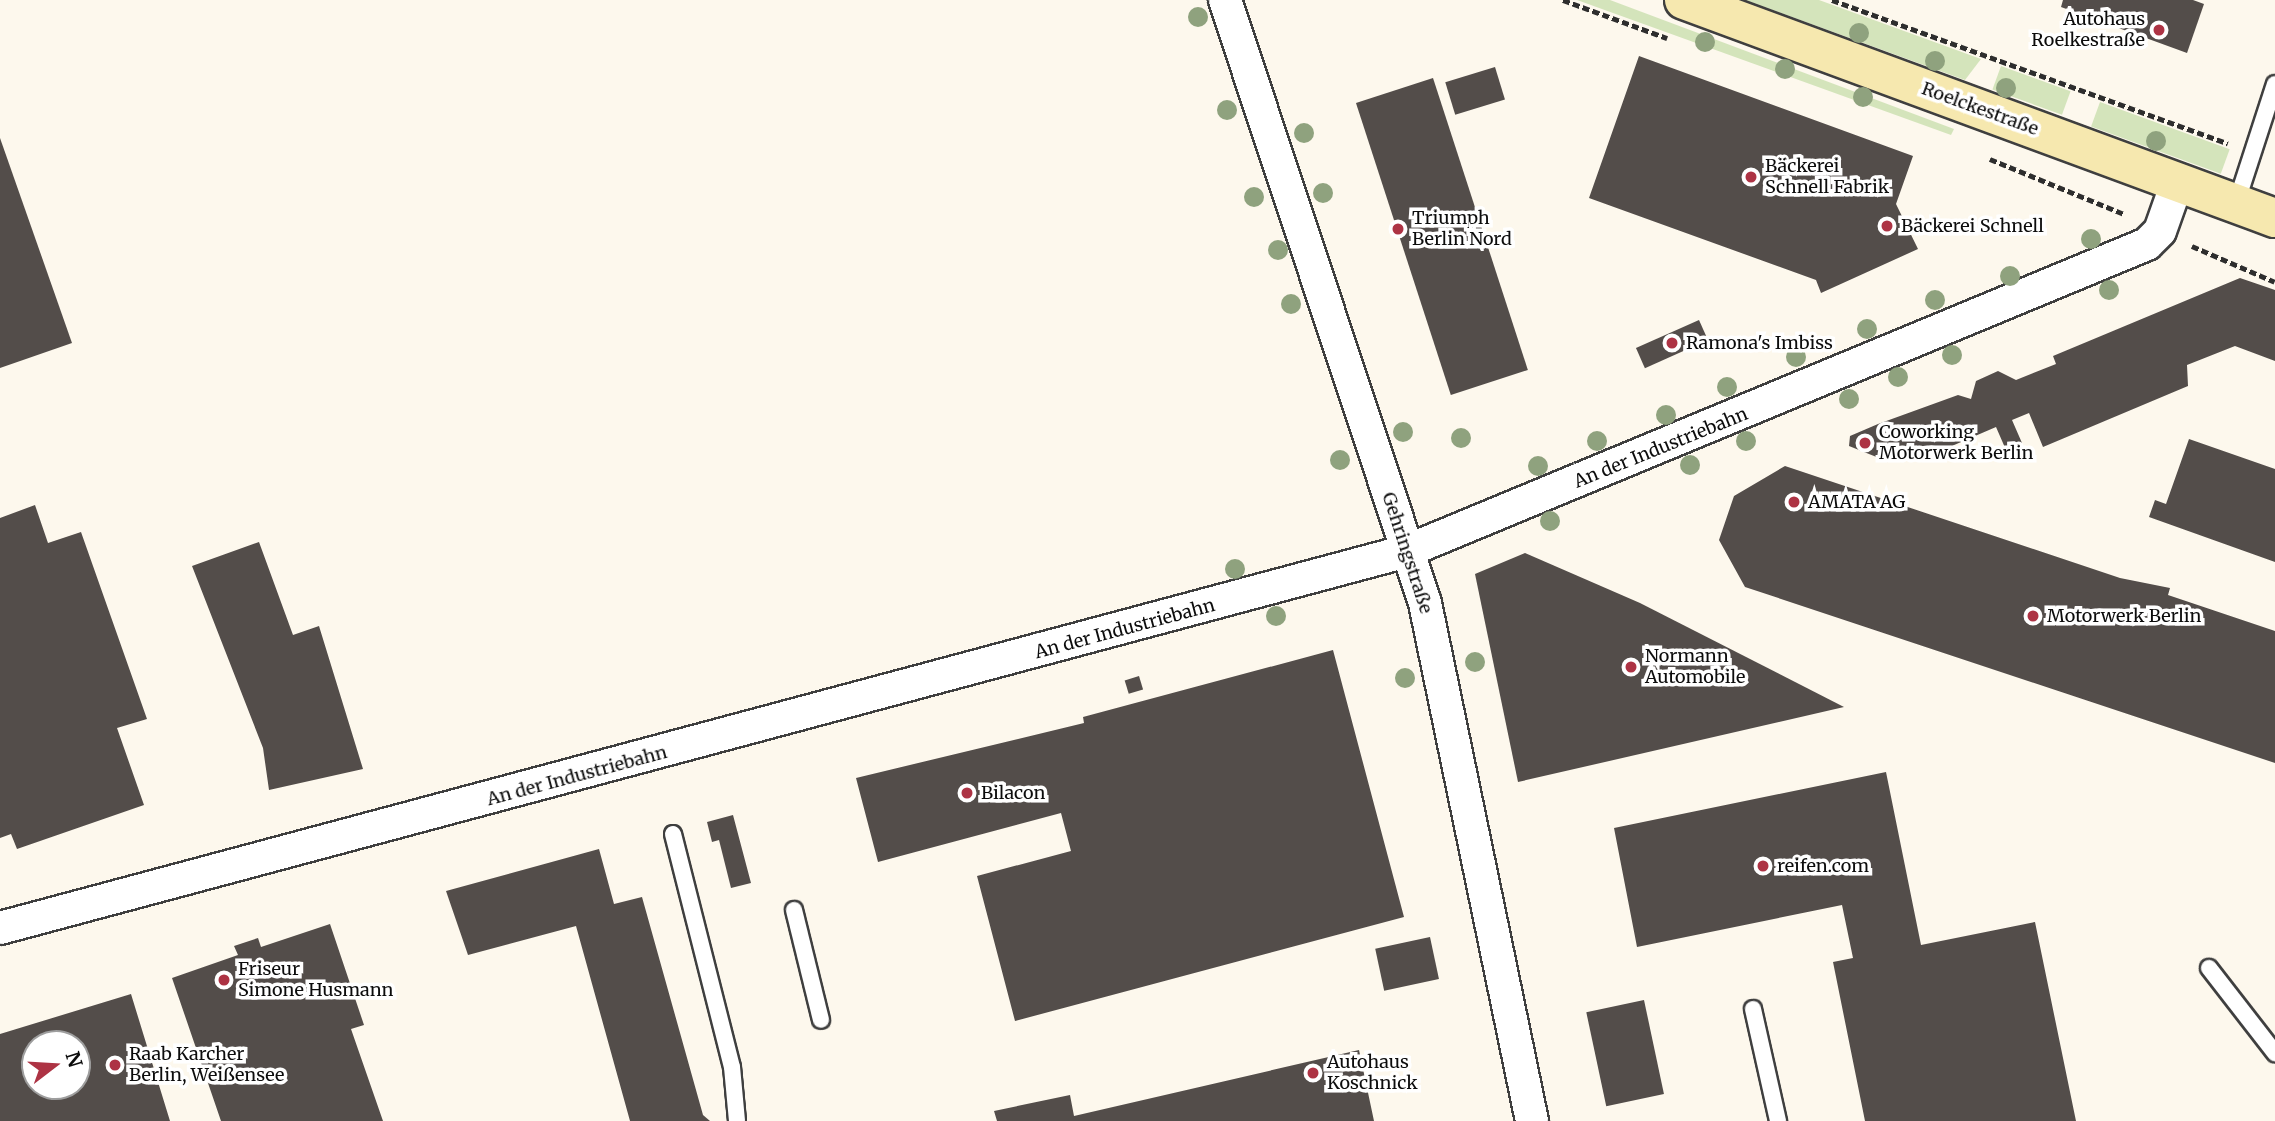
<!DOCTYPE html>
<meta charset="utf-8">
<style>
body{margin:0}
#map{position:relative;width:2275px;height:1121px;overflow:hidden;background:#fdf8ed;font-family:Merriweather,serif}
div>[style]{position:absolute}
.green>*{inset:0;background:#d4e4bb;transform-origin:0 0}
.building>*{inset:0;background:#534d4a;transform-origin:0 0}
.path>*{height:4.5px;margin-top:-2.25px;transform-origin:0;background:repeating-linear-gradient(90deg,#2e2e2e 0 7px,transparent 0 10.5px)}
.roads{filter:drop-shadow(2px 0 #3f3f3f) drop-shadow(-2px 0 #3f3f3f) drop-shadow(0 2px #3f3f3f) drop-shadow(0 -2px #3f3f3f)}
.service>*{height:16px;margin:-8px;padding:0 8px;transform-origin:8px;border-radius:8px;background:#fff}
.minor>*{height:32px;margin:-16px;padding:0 16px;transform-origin:16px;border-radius:16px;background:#fff}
.secondary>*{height:38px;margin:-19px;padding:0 19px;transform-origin:19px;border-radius:19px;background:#f6e8af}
.trees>*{width:20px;height:20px;margin:-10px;border-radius:50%;background:#8fa27e}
.dots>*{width:19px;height:19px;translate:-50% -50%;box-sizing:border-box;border:4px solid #fff;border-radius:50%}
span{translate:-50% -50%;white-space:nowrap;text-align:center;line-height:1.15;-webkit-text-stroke:7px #fff;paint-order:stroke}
.poi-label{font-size:18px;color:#0c0c0c}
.right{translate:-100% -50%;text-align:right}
.left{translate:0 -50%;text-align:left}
.street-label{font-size:18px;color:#0c0c0c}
.north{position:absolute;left:21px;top:1030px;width:70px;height:70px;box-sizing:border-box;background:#fff;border:2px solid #9e9e9e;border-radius:50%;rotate:73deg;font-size:19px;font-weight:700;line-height:28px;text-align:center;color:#0c0c0c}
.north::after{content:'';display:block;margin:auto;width:24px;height:32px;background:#ad3344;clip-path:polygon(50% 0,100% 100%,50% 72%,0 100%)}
</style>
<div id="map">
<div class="green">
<div style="clip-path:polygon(1577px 0,1610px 0,1954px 129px,1951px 135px)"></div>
<div style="clip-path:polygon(1745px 0,1819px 0,1981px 59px,1965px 80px)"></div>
<div style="left:2001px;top:66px;width:74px;height:25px;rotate:20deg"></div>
<div style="left:2100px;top:102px;width:138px;height:26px;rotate:20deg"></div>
</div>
<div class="building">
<div style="clip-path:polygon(2063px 0,2193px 0,2204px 4px,2187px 53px,2061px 7px)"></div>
<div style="clip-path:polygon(1639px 56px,1913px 156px,1896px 204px,1918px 249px,1821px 293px,1816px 280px,1589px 198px)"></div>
<div style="left:1495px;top:67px;width:34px;height:52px;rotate:73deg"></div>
<div style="left:1433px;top:78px;width:307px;height:81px;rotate:72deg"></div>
<div style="clip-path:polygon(0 138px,72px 343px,0 368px)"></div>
<div style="clip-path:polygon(2240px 278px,2275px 290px,2275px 361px,2235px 346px,2187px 365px,2188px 386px,2043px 447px,2029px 413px,2012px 420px,2022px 443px,2006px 450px,1996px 427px,1917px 461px,1911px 448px,1884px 460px,1849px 446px,1850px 436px,1878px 424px,1958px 395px,1971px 399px,1976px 381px,1998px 371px,2016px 380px,2056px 364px,2053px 356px)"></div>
<div style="left:1699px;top:320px;width:22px;height:69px;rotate:66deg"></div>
<div style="clip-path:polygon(2189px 439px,2275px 469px,2275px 562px,2149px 517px,2155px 500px,2166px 504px)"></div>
<div style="clip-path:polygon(1785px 466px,2120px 578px,2170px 588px,2168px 595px,2275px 631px,2275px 763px,1745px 587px,1719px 540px,1734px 496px)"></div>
<div style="clip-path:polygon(35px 505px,48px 543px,81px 532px,147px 719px,117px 728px,144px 805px,17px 849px,11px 834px,0 838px,0 518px)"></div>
<div style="clip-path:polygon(259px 542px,293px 635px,319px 626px,363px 769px,269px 790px,263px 748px,192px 566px)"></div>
<div style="clip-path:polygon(1525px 553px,1640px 603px,1844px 707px,1518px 782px,1475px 574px)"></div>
<div style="clip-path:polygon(1333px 650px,1404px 917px,1015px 1021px,977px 876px,1071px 851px,1061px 813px,878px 862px,856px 778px,1084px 723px,1083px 717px)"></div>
<div style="left:1139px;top:676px;width:14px;height:15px;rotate:73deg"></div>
<div style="clip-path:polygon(1886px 772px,1921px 945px,2035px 922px,2076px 1121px,1865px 1121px,1833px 962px,1853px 958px,1842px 905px,1637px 947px,1614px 828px)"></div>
<div style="clip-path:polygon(733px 815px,751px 883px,731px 888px,719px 840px,712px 842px,707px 822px)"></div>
<div style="clip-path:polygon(599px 849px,614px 904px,642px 897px,703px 1115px,710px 1121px,630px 1121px,576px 926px,468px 955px,446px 891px)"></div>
<div style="clip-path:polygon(330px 924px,364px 1025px,351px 1029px,383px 1121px,221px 1121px,172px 978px,238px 955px,234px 946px,258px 938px,261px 947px)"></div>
<div style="left:1430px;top:937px;width:43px;height:56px;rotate:78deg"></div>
<div style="clip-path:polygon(evenodd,131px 994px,170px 1121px,0 1121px,0 1034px,131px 994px,35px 1044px,77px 1044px,77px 1086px,35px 1086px,35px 1044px)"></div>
<div style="left:1644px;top:1000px;width:96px;height:59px;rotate:78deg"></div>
<div style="clip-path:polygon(1359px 1050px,1374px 1121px,997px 1121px,994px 1111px,1070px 1095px,1074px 1116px)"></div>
</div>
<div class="path">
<div style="left:1563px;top:0;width:111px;rotate:20.1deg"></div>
<div style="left:1832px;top:0;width:421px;rotate:19.9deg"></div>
<div style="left:1990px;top:159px;width:145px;rotate:22.3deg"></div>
<div style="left:2192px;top:246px;width:90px;rotate:23.4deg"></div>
</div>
<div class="roads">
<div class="service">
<div style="left:2236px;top:204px;width:126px;rotate:-72deg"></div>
<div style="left:673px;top:834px;width:240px;rotate:75.8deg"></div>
<div style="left:732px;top:1067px;width:54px;rotate:84.7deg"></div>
<div style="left:794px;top:910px;width:113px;rotate:76.2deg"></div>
<div style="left:2209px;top:968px;width:108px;rotate:52.2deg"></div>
<div style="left:1753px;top:1009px;width:115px;rotate:77.4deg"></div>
</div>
<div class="minor">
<div style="left:1225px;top:0;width:635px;rotate:71.65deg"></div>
<div style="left:1425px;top:603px;width:529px;rotate:78.33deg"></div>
<div style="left:0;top:928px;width:1457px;rotate:-15deg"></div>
<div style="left:1407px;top:551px;width:801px;rotate:-22.53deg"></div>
<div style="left:2147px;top:244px;width:18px;rotate:-45deg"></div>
<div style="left:2160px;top:231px;width:51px;rotate:-70.5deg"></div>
</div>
<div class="secondary">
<div style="left:1684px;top:0;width:630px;rotate:20.25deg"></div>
</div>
</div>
<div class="trees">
<div style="left:1198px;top:17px"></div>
<div style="left:1859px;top:33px"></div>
<div style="left:1705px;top:42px"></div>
<div style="left:1935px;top:61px"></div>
<div style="left:1785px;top:69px"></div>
<div style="left:2006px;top:88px"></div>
<div style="left:1863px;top:97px"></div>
<div style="left:1227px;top:110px"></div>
<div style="left:1304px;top:133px"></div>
<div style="left:2156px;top:141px"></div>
<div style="left:1323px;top:193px"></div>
<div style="left:1254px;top:197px"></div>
<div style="left:2091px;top:239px"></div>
<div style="left:1278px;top:250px"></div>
<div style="left:2010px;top:276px"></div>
<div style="left:2109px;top:290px"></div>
<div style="left:1935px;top:300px"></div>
<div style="left:1291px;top:304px"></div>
<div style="left:1867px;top:329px"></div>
<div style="left:1952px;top:355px"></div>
<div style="left:1796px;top:357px"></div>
<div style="left:1898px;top:377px"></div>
<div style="left:1727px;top:387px"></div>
<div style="left:1849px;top:399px"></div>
<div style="left:1666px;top:415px"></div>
<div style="left:1403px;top:432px"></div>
<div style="left:1461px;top:438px"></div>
<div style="left:1597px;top:441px"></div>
<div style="left:1746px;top:441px"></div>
<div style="left:1340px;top:460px"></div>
<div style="left:1690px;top:465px"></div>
<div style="left:1538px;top:466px"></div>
<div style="left:1550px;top:521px"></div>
<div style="left:1235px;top:569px"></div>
<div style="left:1276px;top:616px"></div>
<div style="left:1475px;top:662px"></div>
<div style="left:1405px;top:678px"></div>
</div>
<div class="dots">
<div style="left:2159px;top:30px;background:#ad3344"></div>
<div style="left:1751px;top:177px;background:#ad3344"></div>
<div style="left:1887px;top:226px;background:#ad3344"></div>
<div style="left:1398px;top:229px;background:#ad3344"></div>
<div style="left:1672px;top:343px;background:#ad3344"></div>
<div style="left:1865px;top:443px;background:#ad3344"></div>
<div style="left:1794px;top:502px;background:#ad3344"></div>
<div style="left:2033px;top:616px;background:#ad3344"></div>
<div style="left:1631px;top:667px;background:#ad3344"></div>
<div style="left:967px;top:793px;background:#ad3344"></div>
<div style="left:1763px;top:866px;background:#ad3344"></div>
<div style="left:224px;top:980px;background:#ad3344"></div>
<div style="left:115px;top:1065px;background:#ad3344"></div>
<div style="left:1313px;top:1073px;background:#ad3344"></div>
</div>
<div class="poi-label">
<span class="right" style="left:2145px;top:30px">Autohaus<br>Roelkestraße</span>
<span class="left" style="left:1765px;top:177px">Bäckerei<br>Schnell Fabrik</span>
<span class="left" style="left:1412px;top:229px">Triumph<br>Berlin Nord</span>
<span class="left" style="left:1901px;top:226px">Bäckerei Schnell</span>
<span class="left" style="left:1686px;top:343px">Ramona's Imbiss</span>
<span class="left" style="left:1879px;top:443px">Coworking<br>Motorwerk Berlin</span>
<span class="left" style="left:1808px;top:502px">AMATA AG</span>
<span class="left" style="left:2047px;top:616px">Motorwerk Berlin</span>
<span class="left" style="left:1645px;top:667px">Normann<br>Automobile</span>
<span class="left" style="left:981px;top:793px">Bilacon</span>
<span class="left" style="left:1777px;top:866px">reifen.com</span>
<span class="left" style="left:238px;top:980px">Friseur<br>Simone Husmann</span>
<span class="left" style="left:129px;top:1065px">Raab Karcher<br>Berlin, Weißensee</span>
<span class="left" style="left:1327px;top:1073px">Autohaus<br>Koschnick</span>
</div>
<div class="street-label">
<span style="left:1980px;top:109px;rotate:20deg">Roelckestraße</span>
<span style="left:1661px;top:448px;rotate:-22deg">An der Industriebahn</span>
<span style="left:1407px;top:553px;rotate:72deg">Gehringstraße</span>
<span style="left:1125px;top:629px;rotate:-15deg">An der Industriebahn</span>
<span style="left:577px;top:776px;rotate:-15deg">An der Industriebahn</span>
</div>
<div class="north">N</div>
</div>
